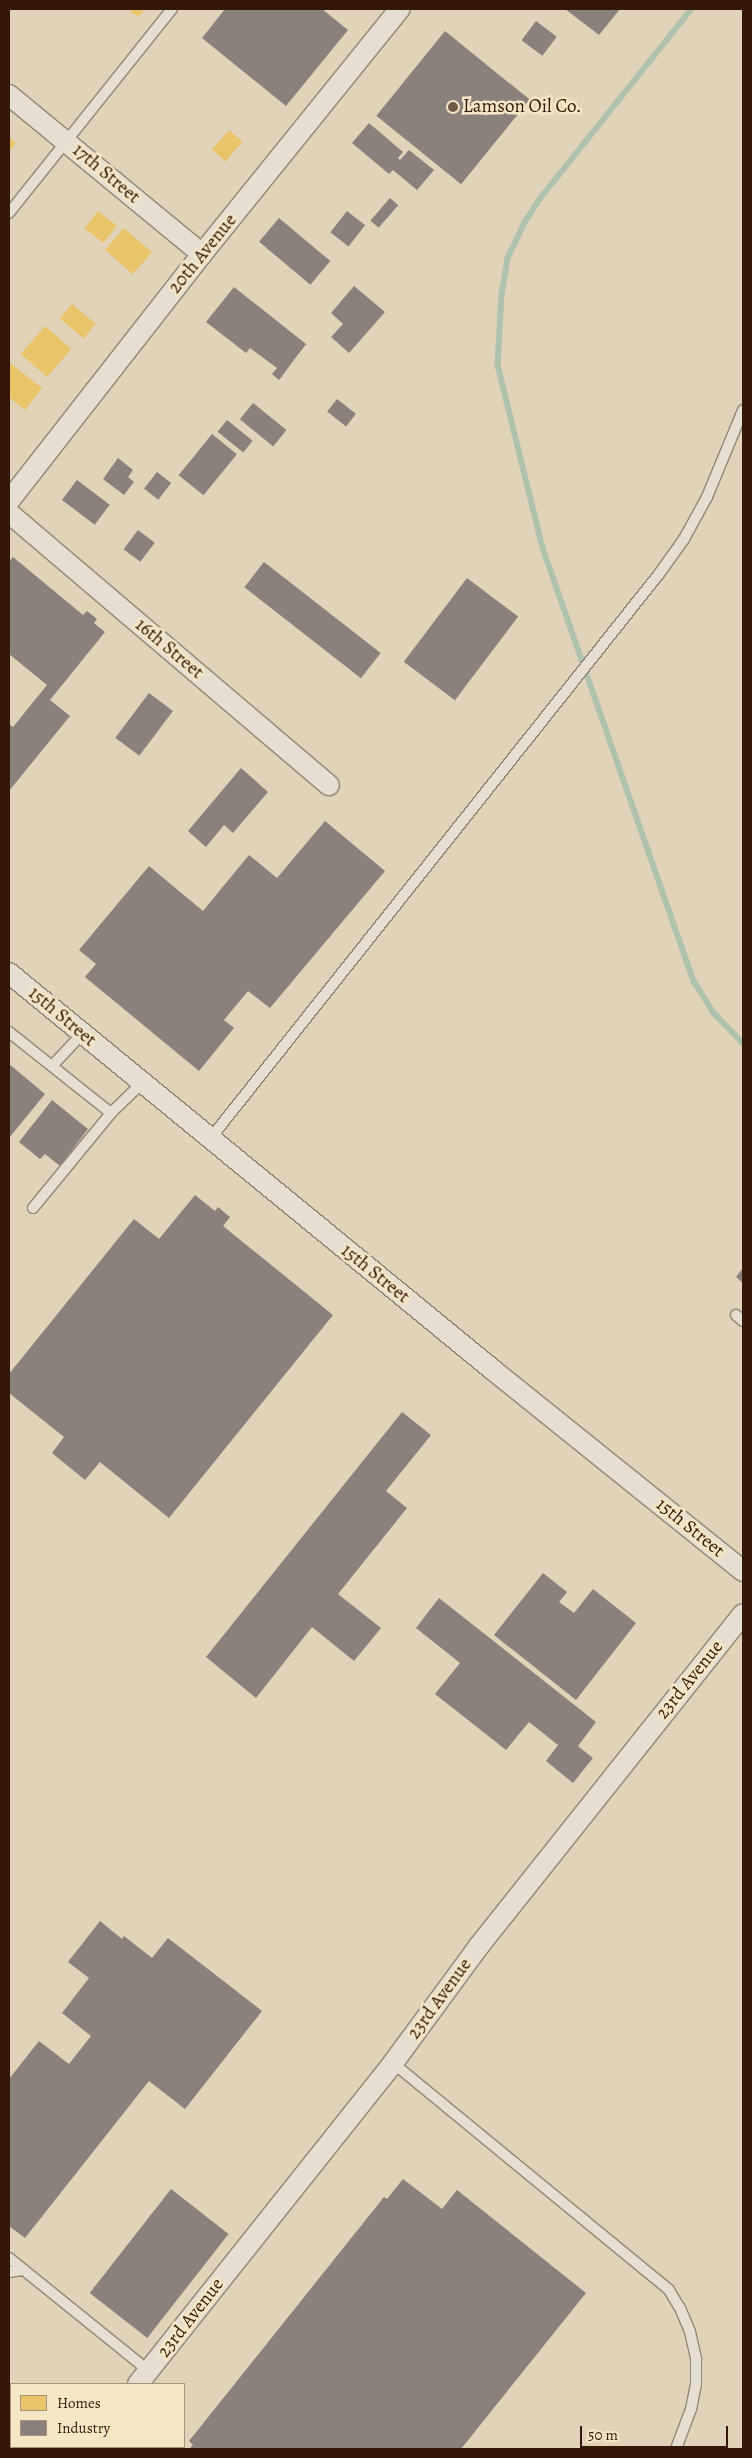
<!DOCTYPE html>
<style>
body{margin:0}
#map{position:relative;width:752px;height:2458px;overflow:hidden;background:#e0d3b8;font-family:Alegreya,serif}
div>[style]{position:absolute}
.homes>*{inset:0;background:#e9c46a;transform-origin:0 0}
.industry>*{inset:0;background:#8a817c;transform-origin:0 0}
.stream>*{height:5.5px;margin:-2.75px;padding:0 2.75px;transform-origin:2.75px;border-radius:2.75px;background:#afc2ae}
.roads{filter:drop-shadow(1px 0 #928776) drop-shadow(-1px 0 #928776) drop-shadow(0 1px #928776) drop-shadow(0 -1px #928776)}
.service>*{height:10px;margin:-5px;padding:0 5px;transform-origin:5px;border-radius:5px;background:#e5ded1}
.minor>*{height:20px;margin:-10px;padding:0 10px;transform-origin:10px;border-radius:10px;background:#e5ded1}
.dots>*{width:14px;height:14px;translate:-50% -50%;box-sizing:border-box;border:2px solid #f5e6c6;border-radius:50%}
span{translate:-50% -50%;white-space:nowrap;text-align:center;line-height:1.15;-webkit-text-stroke:5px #f5e6c6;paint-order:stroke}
.poi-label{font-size:19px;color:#351707}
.left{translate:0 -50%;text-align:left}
.street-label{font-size:19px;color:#351707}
.frame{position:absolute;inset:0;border:10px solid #351707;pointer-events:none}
.legend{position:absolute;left:10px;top:2383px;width:175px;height:65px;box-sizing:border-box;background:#f5e6c6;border:1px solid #a8937a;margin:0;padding:6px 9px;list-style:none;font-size:15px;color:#351707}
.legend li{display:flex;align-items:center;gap:10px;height:25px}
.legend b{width:25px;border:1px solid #a8937a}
.scale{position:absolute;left:580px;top:2426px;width:148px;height:22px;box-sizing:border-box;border:2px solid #351707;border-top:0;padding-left:6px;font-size:15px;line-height:18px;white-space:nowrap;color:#351707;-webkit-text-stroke:4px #f5e6c6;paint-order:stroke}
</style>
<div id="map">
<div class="homes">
<div style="clip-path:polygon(128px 9px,145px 9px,138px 17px)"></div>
<div style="left:229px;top:130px;width:18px;height:26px;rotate:41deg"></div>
<div style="clip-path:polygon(9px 137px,16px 143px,9px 152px)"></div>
<div style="left:98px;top:211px;width:24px;height:22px;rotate:38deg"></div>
<div style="left:124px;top:228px;width:37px;height:29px;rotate:41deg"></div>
<div style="left:72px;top:304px;width:31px;height:19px;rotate:40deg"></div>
<div style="left:45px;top:326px;width:35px;height:37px;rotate:41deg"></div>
<div style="clip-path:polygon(9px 362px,42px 388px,25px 410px,9px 397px)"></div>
</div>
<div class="industry">
<div style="clip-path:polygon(225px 9px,322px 9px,348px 30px,286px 106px,202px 38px)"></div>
<div style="clip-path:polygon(565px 9px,620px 9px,599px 35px)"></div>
<div style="left:536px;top:21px;width:26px;height:24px;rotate:37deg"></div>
<div style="left:445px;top:31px;width:109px;height:109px;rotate:39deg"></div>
<div style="clip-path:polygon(369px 123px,403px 152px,398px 158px,400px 160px,409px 150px,434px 170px,417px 190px,393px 170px,389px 174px,352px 143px)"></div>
<div style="left:390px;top:198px;width:11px;height:30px;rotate:41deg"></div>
<div style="left:347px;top:211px;width:23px;height:27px;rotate:38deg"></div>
<div style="left:279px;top:218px;width:67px;height:31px;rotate:40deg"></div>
<div style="clip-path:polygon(354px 286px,385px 312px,349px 353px,331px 337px,343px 324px,331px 313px)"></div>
<div style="clip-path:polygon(234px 287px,306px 344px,279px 380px,272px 374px,277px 368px,250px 348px,246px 353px,206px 322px)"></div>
<div style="left:337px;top:399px;width:24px;height:16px;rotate:38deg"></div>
<div style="left:253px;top:403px;width:43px;height:21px;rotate:39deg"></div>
<div style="left:227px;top:420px;width:33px;height:15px;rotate:39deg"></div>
<div style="left:212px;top:434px;width:32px;height:53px;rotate:39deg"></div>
<div style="clip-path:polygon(118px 458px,133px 470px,128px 477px,134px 482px,124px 495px,103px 479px)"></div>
<div style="left:157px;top:472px;width:18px;height:21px;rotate:38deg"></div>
<div style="left:77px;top:480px;width:41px;height:25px;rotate:37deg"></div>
<div style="left:138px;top:530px;width:21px;height:24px;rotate:37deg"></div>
<div style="clip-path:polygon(13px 557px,83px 615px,87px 611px,97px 619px,94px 623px,105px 632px,50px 700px,70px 716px,9px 791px,9px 724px,13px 727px,47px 685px,9px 654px,9px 562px)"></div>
<div style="left:264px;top:562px;width:148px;height:32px;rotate:38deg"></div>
<div style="left:467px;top:578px;width:64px;height:105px;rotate:37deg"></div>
<div style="left:149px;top:693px;width:30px;height:56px;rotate:37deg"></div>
<div style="clip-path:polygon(241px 768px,268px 792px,233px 833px,224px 825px,206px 847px,188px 831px)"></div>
<div style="clip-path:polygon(325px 821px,385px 871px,270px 1008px,248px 991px,224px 1020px,234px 1028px,199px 1071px,85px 977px,96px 964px,79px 950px,149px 866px,203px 911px,249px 855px,277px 878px)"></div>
<div style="clip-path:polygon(9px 1064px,45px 1094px,9px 1138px)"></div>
<div style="clip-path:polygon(52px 1100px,88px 1129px,60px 1166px,45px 1154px,40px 1159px,19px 1142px)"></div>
<div style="clip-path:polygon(195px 1195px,215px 1211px,218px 1207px,230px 1217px,223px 1226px,333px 1315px,169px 1518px,100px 1462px,85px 1480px,52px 1453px,64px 1437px,9px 1393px,9px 1374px,134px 1219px,159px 1239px)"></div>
<div style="clip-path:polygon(743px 1268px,743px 1283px,736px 1277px)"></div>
<div style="clip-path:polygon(402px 1412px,431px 1435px,386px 1491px,407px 1508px,338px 1594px,381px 1628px,354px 1661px,312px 1627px,256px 1698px,206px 1657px)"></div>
<div style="clip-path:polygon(543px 1573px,567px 1592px,559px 1602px,574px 1613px,593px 1589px,636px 1623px,576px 1700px,494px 1635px)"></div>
<div style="clip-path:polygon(439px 1598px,596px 1722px,578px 1746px,593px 1758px,573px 1783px,546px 1761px,558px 1745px,529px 1722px,506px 1750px,435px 1694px,460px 1663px,416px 1628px)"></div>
<div style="clip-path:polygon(100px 1921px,122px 1939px,124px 1936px,152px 1958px,168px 1938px,262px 2011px,185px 2109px,149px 2081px,25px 2238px,9px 2226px,9px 2079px,39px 2041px,69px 2064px,91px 2036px,62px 2013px,89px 1978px,68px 1962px)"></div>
<div style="clip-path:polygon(403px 2179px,442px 2209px,457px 2190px,586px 2293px,461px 2449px,189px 2449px,193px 2445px,189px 2441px,384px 2197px,387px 2199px)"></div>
<div style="left:171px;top:2189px;width:73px;height:132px;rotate:38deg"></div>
</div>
<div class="stream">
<div style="left:692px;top:9px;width:242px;rotate:128.6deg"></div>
<div style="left:541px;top:198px;width:27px;rotate:123deg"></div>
<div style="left:526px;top:221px;width:41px;rotate:115.9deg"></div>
<div style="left:508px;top:258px;width:36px;rotate:99deg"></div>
<div style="left:502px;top:294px;width:71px;rotate:93.2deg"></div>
<div style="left:498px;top:365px;width:188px;rotate:76.2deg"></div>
<div style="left:543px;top:548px;width:459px;rotate:70.8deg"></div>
<div style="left:694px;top:981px;width:36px;rotate:58deg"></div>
<div style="left:713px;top:1012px;width:43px;rotate:45.9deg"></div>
</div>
<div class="roads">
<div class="service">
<div style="left:9px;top:213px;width:261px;rotate:-51.4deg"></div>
<div style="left:9px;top:1032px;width:130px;rotate:38.5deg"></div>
<div style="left:52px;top:1066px;width:44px;rotate:-46.8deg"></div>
<div style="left:210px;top:1139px;width:722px;rotate:-51.53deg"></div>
<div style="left:659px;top:574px;width:43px;rotate:-54.5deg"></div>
<div style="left:684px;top:539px;width:48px;rotate:-61.3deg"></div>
<div style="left:707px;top:497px;width:94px;rotate:-67.5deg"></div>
<div style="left:33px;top:1208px;width:123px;rotate:-50.6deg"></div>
<div style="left:111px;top:1113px;width:43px;rotate:-44.1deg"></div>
<div style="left:736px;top:1315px;width:9px;rotate:41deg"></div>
<div style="left:393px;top:2063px;width:357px;rotate:39.4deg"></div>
<div style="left:669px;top:2290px;width:21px;rotate:59deg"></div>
<div style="left:680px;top:2308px;width:26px;rotate:67deg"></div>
<div style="left:690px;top:2332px;width:28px;rotate:77deg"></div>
<div style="left:696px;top:2359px;width:25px;rotate:90deg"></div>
<div style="left:696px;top:2384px;width:25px;rotate:101deg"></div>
<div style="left:691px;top:2409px;width:43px;rotate:110.6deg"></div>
<div style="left:9px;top:2258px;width:180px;rotate:38.9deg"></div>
<div style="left:9px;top:2272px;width:15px;rotate:-8deg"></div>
</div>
<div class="minor">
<div style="left:9px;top:95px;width:250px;rotate:39.5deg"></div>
<div style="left:9px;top:501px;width:313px;rotate:-52deg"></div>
<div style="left:202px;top:254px;width:315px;rotate:-51.1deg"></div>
<div style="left:9px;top:513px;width:420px;rotate:40.4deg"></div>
<div style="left:9px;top:973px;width:626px;rotate:39.36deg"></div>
<div style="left:493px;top:1370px;width:321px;rotate:38.8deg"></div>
<div style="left:138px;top:2384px;width:410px;rotate:-51.5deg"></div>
<div style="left:393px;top:2063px;width:145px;rotate:-53.7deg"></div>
<div style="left:479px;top:1946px;width:424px;rotate:-51.5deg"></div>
<div style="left:86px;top:2449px;width:3px;rotate:-45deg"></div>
</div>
</div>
<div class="dots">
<div style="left:453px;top:107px;background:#715945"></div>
</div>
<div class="poi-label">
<span class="left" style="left:463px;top:107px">Lamson Oil Co.</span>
</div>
<div class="street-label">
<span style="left:106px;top:174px;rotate:40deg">17th Street</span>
<span style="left:203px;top:254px;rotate:-51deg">20th Avenue</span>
<span style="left:169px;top:649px;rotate:40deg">16th Street</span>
<span style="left:62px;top:1017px;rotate:40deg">15th Street</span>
<span style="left:375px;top:1274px;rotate:39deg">15th Street</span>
<span style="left:690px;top:1528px;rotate:39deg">15th Street</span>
<span style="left:690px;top:1680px;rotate:-51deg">23rd Avenue</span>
<span style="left:440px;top:1999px;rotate:-54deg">23rd Avenue</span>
<span style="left:191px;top:2318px;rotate:-52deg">23rd Avenue</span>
</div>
<div class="frame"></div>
<ul class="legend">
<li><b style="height:14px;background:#e9c46a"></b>Homes</li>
<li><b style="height:14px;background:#8a817c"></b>Industry</li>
</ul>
<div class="scale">50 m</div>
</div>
